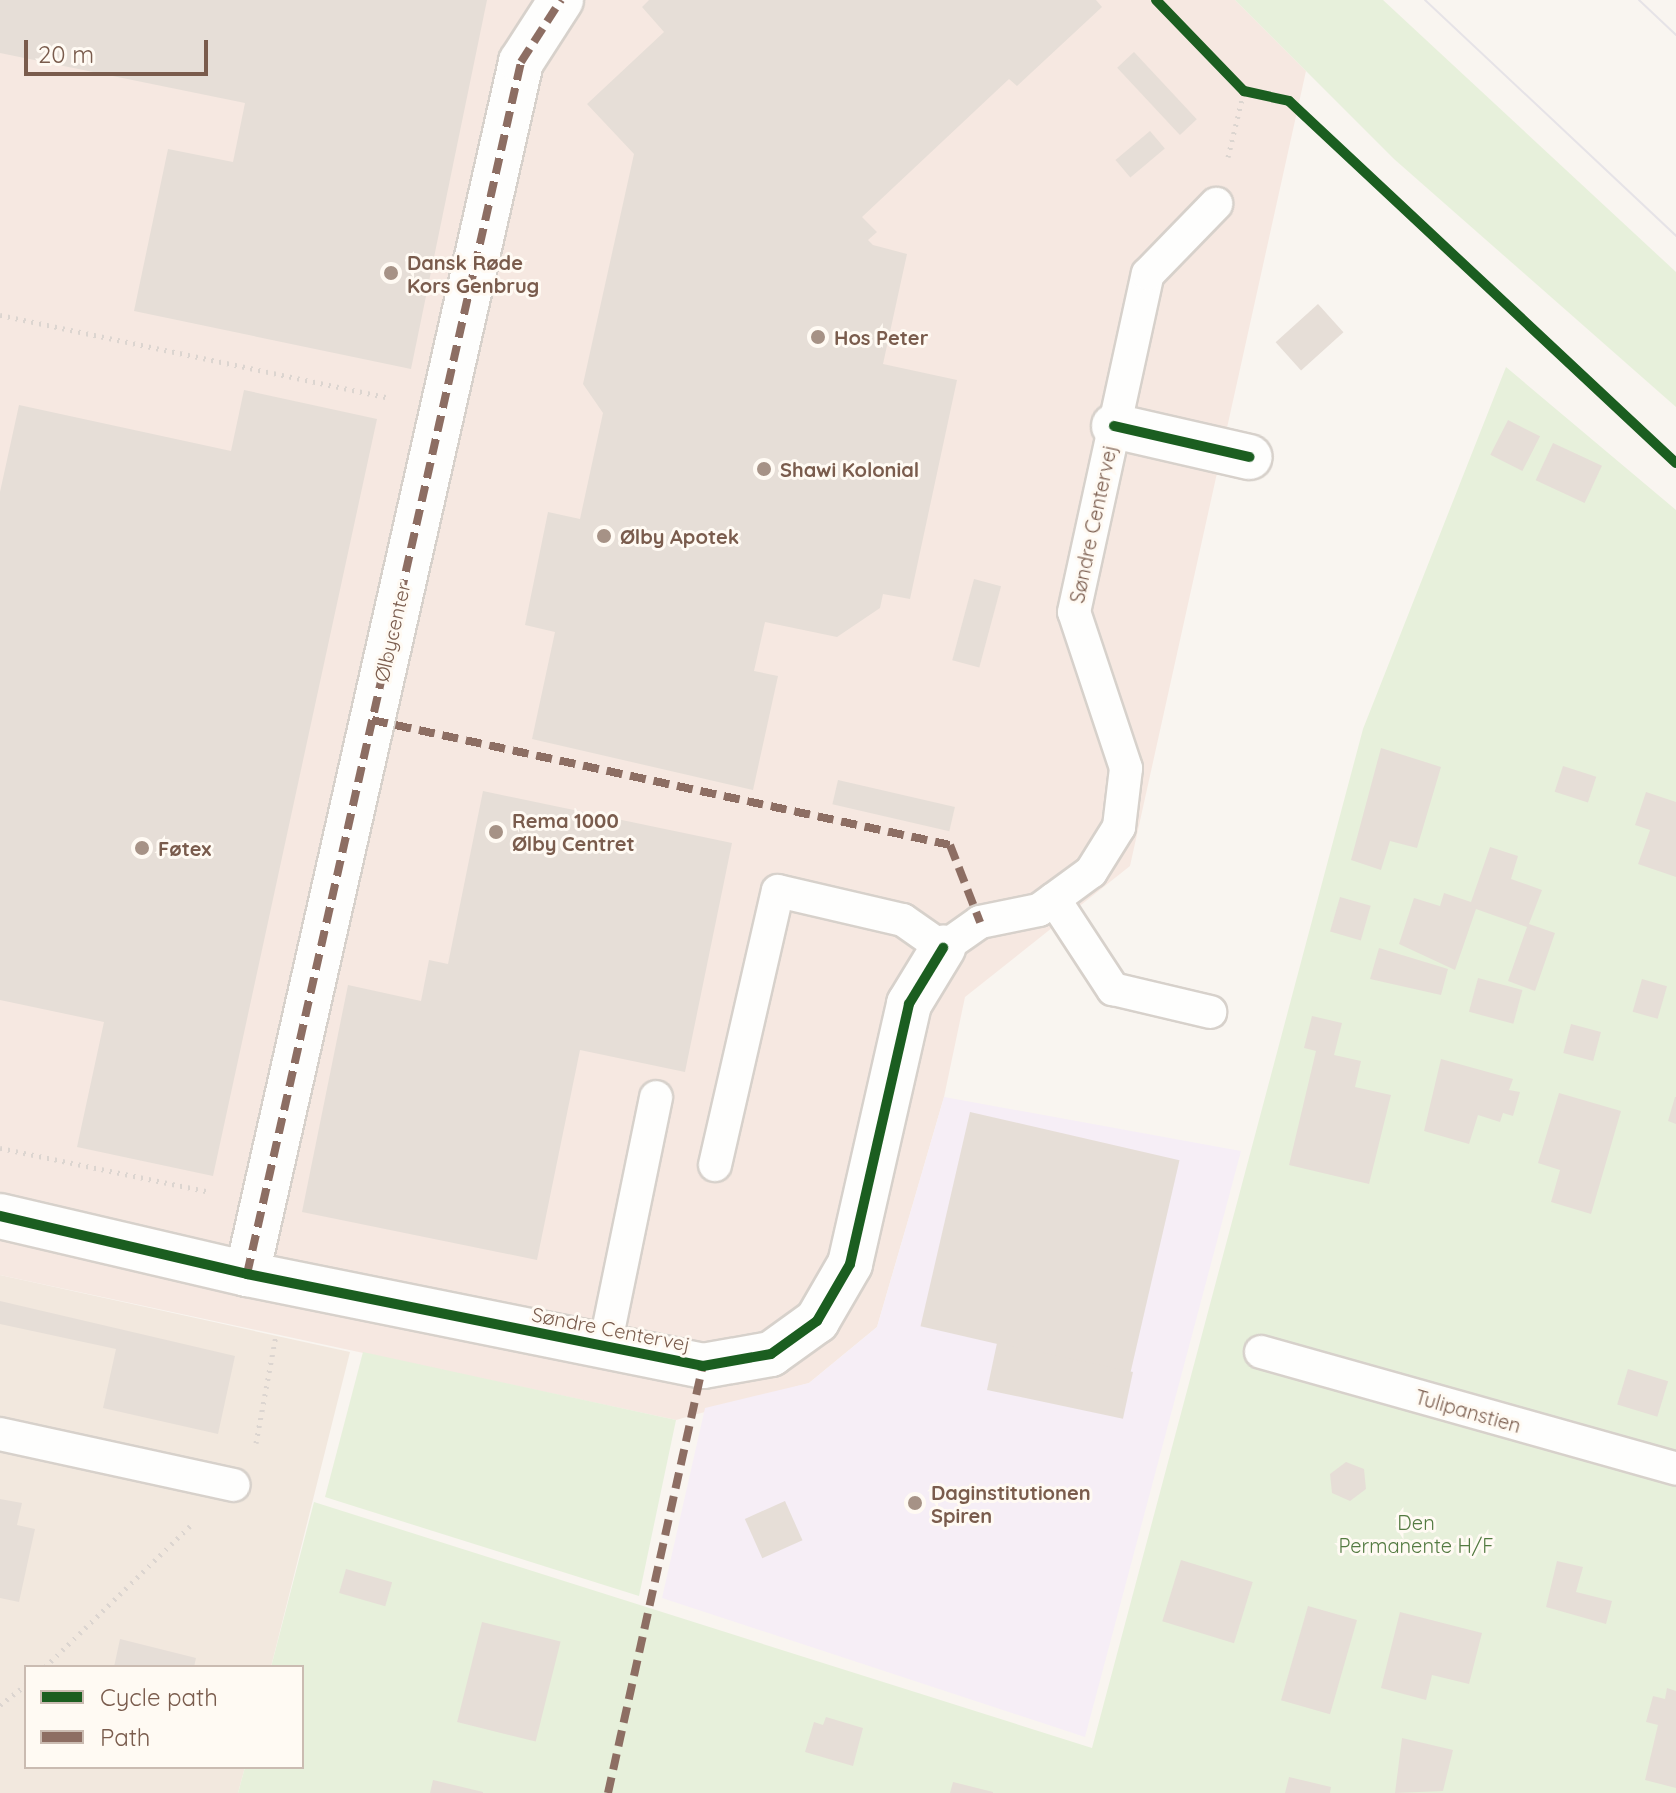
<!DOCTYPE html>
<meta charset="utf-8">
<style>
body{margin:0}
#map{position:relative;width:1676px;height:1793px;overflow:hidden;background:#f9f5f0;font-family:Quicksand,sans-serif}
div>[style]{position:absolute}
.residential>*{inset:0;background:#f2e8de}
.commercial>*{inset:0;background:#f6e8e1}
.education>*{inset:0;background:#f6eef6}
.green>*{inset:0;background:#e7f0db}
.building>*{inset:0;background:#e6ded7;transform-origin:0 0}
.path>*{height:5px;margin-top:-2.5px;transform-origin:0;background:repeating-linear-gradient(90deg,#dcd5d0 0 2px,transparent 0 8px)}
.roads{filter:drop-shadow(2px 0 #d7d1cb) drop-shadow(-2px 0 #d7d1cb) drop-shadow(0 2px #d7d1cb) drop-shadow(0 -2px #d7d1cb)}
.lane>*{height:32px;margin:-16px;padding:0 16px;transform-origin:16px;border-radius:16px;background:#fefefd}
.street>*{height:44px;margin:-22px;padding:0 22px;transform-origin:22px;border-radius:22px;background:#fefefd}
.tram>*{height:2px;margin:-1px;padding:0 1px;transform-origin:1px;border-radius:1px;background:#e6e3e7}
.quiet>*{height:8px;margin-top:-4px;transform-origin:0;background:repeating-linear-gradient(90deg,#8d6e63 0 16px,transparent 0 24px)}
.cycleway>*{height:10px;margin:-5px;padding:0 5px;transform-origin:5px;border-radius:5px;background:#1b5e20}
.dots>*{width:22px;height:22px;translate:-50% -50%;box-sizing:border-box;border:4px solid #fffaf3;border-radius:50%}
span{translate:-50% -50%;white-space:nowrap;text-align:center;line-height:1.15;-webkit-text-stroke:6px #fffaf3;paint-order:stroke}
.poi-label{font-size:20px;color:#7a5c4d;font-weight:700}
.left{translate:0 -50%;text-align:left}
.street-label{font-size:20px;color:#7a5c4d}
.park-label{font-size:20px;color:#537a41}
.legend{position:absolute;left:24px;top:1665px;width:280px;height:104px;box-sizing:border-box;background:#fffaf3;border:2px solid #cabbb1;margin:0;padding:10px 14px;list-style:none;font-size:24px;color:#7a5c4d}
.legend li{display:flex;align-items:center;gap:16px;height:40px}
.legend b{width:40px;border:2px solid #cabbb1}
.scale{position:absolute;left:24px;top:40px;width:184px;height:36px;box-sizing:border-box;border:4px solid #7a5c4d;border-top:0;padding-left:10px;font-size:24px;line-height:28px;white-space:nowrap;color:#7a5c4d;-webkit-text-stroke:6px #fffaf3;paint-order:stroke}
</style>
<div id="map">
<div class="residential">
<div style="clip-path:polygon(0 1275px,350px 1352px,271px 1667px,26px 1667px,26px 1767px,245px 1767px,238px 1793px,0 1793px)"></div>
</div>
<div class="commercial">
<div style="clip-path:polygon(0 0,1235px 0,1306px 71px,1130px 866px,965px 997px,944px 1097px,877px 1327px,809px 1383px,676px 1420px,0 1275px)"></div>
</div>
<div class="education">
<div style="clip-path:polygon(944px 1097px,1241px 1151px,1085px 1737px,662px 1598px,705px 1408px,809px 1383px,877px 1327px)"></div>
</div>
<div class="green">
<div style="clip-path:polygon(1235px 0,1383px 0,1676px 272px,1676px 407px,1394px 159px)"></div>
<div style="clip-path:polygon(1506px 367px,1676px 510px,1676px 1793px,238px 1793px,245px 1767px,302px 1767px,302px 1667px,271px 1667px,314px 1502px,1092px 1748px,1363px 729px)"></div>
<div style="clip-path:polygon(363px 1352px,676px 1420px,639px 1596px,325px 1497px)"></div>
</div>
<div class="building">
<div style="clip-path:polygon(0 0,487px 0,411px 369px,134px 311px,168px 149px,233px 162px,245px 103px,0 53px)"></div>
<div style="clip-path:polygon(649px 0,1096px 0,1102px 7px,1017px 86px,1009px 79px,862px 217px,877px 232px,868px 240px,873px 245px,907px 254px,883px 364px,957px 380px,910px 599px,883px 594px,880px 608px,837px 637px,765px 622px,754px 671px,778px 676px,753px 790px,532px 739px,555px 632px,525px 625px,548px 512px,580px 519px,603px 413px,583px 384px,634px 154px,587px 104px,664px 32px,642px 7px)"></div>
<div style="left:1134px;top:52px;width:92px;height:23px;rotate:47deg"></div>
<div style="left:1150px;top:131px;width:23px;height:45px;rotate:50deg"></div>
<div style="left:1318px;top:304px;width:38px;height:57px;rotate:48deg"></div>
<div style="clip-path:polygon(244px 390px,377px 419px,213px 1176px,77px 1147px,104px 1022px,0 1000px,0 492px,19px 405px,231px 451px)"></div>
<div style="left:1508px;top:420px;width:36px;height:39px;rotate:27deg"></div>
<div style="left:1553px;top:443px;width:54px;height:41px;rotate:25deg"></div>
<div style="left:974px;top:579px;width:28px;height:84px;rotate:15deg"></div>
<div style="clip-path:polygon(1381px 748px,1441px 767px,1417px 848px,1390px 841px,1381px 870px,1351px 860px)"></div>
<div style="left:1563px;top:766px;width:35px;height:27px;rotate:18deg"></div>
<div style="left:838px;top:780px;width:120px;height:25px;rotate:13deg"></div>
<div style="clip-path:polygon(483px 791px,732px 843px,685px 1072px,580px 1050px,537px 1260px,302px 1212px,348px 985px,421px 1001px,429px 960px,448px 964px)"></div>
<div style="clip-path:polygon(1646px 792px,1676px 802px,1676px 877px,1638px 864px,1650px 830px,1635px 825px)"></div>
<div style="clip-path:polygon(1490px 847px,1518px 856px,1511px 879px,1542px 890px,1529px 924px,1555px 933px,1535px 991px,1508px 981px,1527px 927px,1476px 909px,1455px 970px,1399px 944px,1414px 898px,1440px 906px,1444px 893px,1471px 902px)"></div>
<div style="left:1340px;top:897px;width:32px;height:36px;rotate:16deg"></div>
<div style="clip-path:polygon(1379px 948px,1448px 969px,1441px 995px,1370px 979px)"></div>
<div style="left:1478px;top:978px;width:46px;height:35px;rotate:15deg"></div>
<div style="left:1642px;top:979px;width:26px;height:34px;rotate:16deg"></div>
<div style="clip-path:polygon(1312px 1016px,1342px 1023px,1334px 1055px,1361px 1061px,1355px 1087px,1391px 1095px,1369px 1184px,1289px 1165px,1316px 1051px,1304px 1048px)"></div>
<div style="left:1571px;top:1024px;width:31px;height:30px;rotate:15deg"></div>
<div style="clip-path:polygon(1441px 1059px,1513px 1079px,1509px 1090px,1520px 1092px,1513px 1116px,1503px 1113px,1500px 1122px,1478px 1115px,1469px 1144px,1424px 1131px)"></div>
<div style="clip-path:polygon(1559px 1093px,1621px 1111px,1591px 1214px,1551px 1202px,1560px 1170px,1538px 1163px)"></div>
<div style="clip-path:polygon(1675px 1097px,1676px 1097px,1676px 1124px,1668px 1121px)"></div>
<div style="left:970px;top:1112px;width:215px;height:220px;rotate:13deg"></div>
<div style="clip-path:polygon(0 1301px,235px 1356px,218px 1434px,103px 1408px,116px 1349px,0 1324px)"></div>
<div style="left:997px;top:1343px;width:139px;height:48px;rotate:12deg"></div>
<div style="left:1628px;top:1369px;width:42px;height:37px;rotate:17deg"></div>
<div style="clip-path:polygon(1346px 1462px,1364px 1469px,1366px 1489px,1350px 1501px,1332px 1493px,1330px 1474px)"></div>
<div style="clip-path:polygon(0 1499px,22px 1503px,17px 1525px,35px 1529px,19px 1602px,0 1598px)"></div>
<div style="left:785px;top:1501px;width:43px;height:44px;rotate:66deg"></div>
<div style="left:1181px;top:1560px;width:75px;height:64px;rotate:17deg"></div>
<div style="clip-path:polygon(1557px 1561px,1583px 1567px,1576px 1592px,1612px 1601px,1606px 1624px,1546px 1607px)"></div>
<div style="left:346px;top:1569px;width:48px;height:25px;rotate:16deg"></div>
<div style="left:1308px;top:1606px;width:51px;height:98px;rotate:16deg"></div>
<div style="clip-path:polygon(1400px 1612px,1482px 1633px,1469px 1684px,1432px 1675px,1426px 1700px,1381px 1688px)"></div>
<div style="left:482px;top:1622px;width:81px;height:103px;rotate:14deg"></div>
<div style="clip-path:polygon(120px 1639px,196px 1658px,194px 1667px,114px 1667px)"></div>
<div style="clip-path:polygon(1667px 1688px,1676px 1691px,1676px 1788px,1645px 1780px,1658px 1725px,1646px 1722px,1653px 1696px,1665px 1699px)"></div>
<div style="clip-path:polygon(826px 1717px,863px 1728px,853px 1766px,805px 1752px,814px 1722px,823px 1725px)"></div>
<div style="clip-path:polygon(1402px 1738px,1453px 1750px,1443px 1791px,1395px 1793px)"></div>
<div style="clip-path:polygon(1289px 1777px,1331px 1787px,1330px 1793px,1285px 1793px)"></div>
<div style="clip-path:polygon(433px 1780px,483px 1792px,483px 1793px,430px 1793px)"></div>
<div style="clip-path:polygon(953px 1782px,993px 1792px,993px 1793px,950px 1793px)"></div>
</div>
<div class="path">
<div style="left:1228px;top:157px;width:68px;rotate:-76.4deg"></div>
<div style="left:0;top:315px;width:399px;rotate:12deg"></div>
<div style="left:0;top:1148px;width:215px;rotate:11.8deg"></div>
<div style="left:256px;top:1443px;width:110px;rotate:-79.5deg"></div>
<div style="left:45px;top:1667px;width:204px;rotate:-44.2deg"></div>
<div style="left:0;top:1705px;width:33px;rotate:-38deg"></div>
</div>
<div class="roads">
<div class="lane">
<div style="left:1054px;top:899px;width:108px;rotate:56.8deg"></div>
<div style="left:1113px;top:989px;width:100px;rotate:13.3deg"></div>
<div style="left:715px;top:1165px;width:281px;rotate:-77.1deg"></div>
<div style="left:778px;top:891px;width:128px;rotate:13.1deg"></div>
<div style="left:903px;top:920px;width:49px;rotate:35deg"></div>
<div style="left:943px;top:948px;width:45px;rotate:-35.1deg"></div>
<div style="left:980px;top:922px;width:60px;rotate:-11.5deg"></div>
<div style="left:1039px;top:910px;width:64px;rotate:-36.2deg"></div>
<div style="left:1091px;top:872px;width:53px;rotate:-58.1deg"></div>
<div style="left:1119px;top:827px;width:59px;rotate:-83.2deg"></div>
<div style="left:1126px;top:768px;width:164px;rotate:-108.4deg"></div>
<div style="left:1074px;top:612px;width:346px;rotate:-77.7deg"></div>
<div style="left:1148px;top:274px;width:98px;rotate:-45.8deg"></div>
<div style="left:605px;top:1346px;width:254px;rotate:-78.4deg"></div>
<div style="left:1261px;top:1352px;width:431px;rotate:15.7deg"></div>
<div style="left:0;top:1434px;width:239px;rotate:12.3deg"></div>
</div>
<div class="street">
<div style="left:1114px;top:426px;width:139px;rotate:12.9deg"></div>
<div style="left:0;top:1216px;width:254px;rotate:13.2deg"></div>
<div style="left:247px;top:1274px;width:465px;rotate:11.4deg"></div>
<div style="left:703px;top:1366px;width:69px;rotate:-10deg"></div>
<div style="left:771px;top:1354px;width:57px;rotate:-35.7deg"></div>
<div style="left:817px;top:1321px;width:66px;rotate:-59.9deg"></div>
<div style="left:850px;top:1264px;width:267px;rotate:-77.2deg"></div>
<div style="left:909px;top:1004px;width:66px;rotate:-58.7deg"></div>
<div style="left:247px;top:1274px;width:1243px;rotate:-77.26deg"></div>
<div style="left:521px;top:62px;width:74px;rotate:-57.2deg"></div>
</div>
</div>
<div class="tram">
<div style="left:1425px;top:0;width:345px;rotate:43.2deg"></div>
<div style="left:1639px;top:0;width:51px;rotate:43.4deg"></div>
</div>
<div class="quiet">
<div style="left:372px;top:720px;width:591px;rotate:12.2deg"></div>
<div style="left:950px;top:845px;width:83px;rotate:68.7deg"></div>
<div style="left:247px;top:1274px;width:1243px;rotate:-77.26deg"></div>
<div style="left:521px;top:62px;width:74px;rotate:-57.2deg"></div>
<div style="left:608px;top:1793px;width:437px;rotate:-77.5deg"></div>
</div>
<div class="cycleway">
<div style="left:1156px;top:0;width:127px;rotate:46deg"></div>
<div style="left:1244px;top:91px;width:46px;rotate:12.5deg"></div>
<div style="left:1289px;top:101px;width:530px;rotate:43.09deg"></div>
<div style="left:1114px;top:426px;width:139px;rotate:12.9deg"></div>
<div style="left:0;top:1216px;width:254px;rotate:13.2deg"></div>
<div style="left:247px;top:1274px;width:465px;rotate:11.4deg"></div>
<div style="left:703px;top:1366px;width:69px;rotate:-10deg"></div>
<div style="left:771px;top:1354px;width:57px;rotate:-35.7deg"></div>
<div style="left:817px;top:1321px;width:66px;rotate:-59.9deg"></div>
<div style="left:850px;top:1264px;width:267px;rotate:-77.2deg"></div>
<div style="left:909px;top:1004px;width:66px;rotate:-58.7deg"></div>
</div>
<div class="dots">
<div style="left:391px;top:273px;background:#a69286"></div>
<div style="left:818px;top:337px;background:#a69286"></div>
<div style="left:764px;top:469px;background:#a69286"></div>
<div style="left:604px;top:536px;background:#a69286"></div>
<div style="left:496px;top:832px;background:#a69286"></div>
<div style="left:142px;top:848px;background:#a69286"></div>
<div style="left:915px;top:1503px;background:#a69286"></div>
</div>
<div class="poi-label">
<span class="left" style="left:407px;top:274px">Dansk Røde<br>Kors Genbrug</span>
<span class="left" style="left:834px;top:337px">Hos Peter</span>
<span class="left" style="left:780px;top:469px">Shawi Kolonial</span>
<span class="left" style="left:620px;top:536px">Ølby Apotek</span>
<span class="left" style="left:512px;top:832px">Rema 1000<br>Ølby Centret</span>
<span class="left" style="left:158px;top:848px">Føtex</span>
<span class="left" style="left:931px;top:1504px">Daginstitutionen<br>Spiren</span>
</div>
<div class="street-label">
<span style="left:1093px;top:524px;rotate:-78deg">Søndre Centervej</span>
<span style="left:392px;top:632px;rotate:-77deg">Ølbycenter</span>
<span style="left:611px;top:1329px;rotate:11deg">Søndre Centervej</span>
<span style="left:1468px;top:1411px;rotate:16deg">Tulipanstien</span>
</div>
<div class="park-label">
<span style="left:1416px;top:1534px">Den<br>Permanente H/F</span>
</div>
<ul class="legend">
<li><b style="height:10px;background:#1b5e20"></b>Cycle path</li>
<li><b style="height:10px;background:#8d6e63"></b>Path</li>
</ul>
<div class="scale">20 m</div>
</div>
